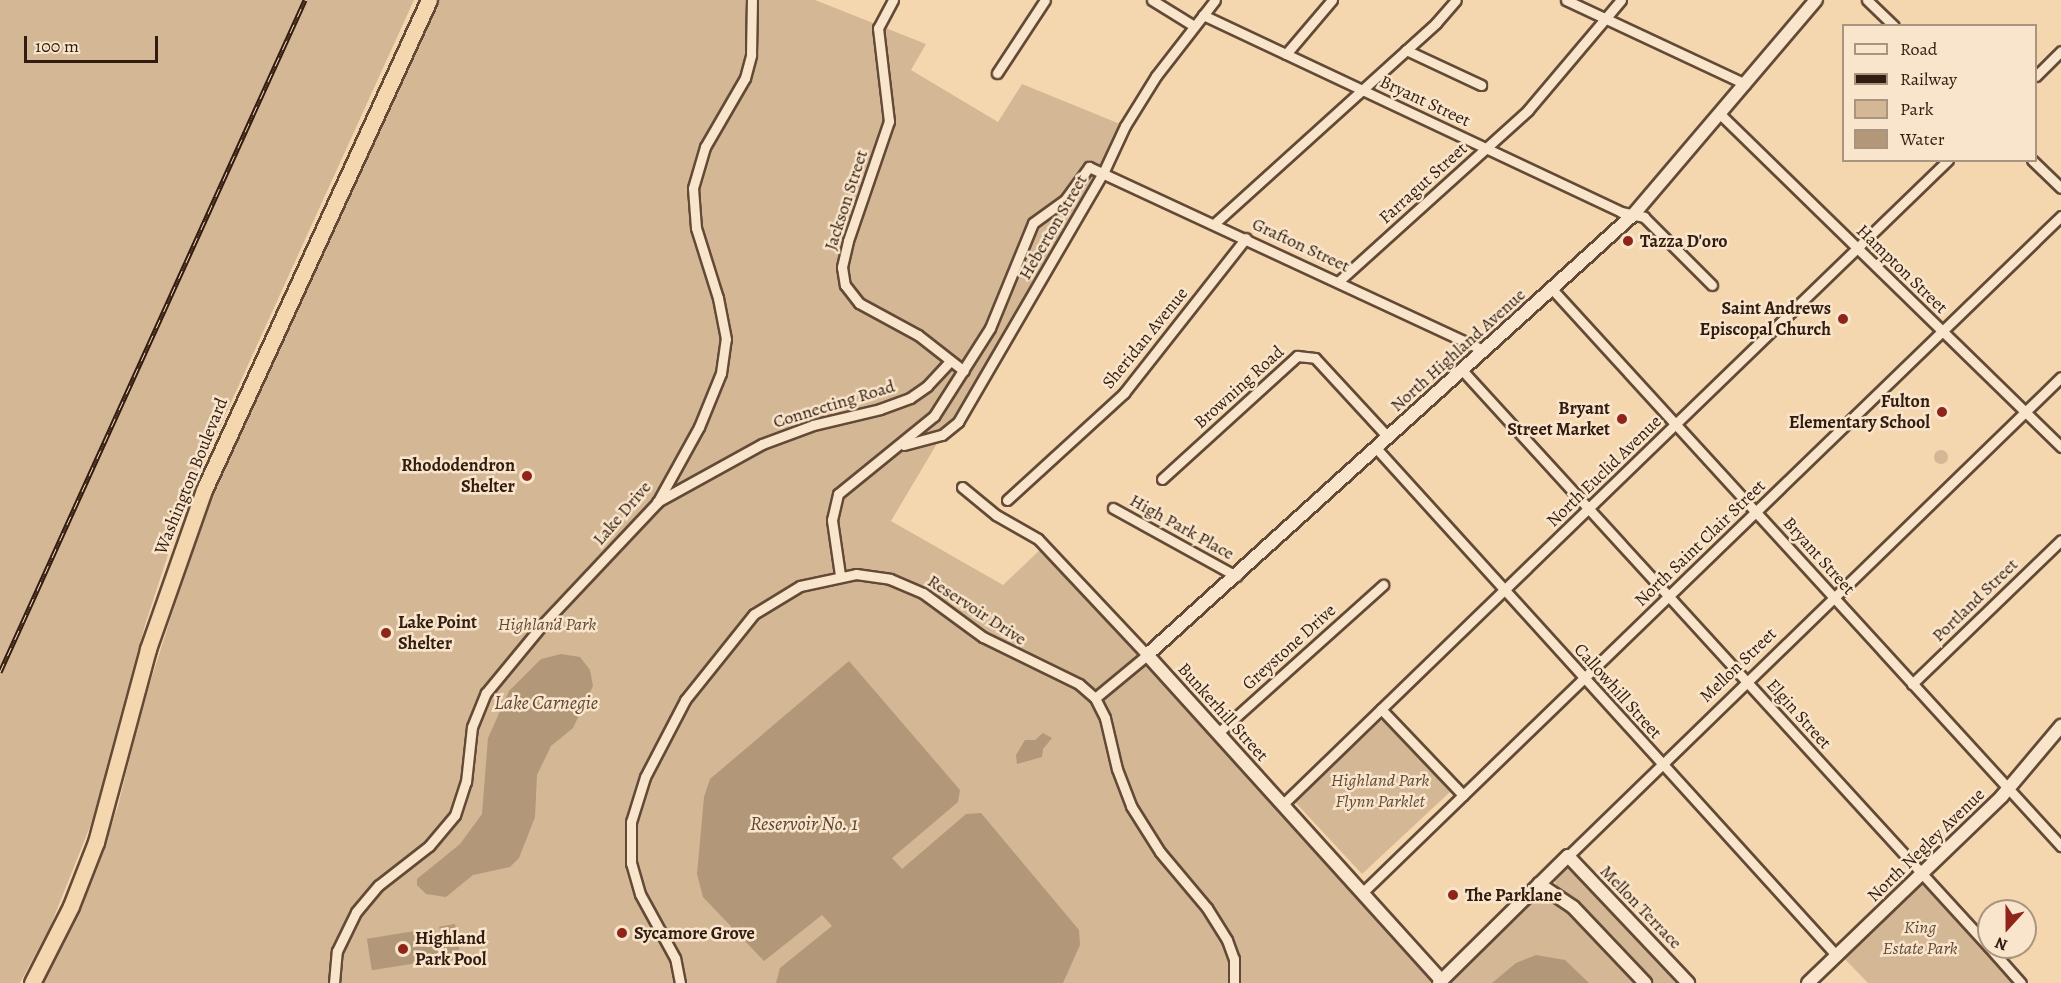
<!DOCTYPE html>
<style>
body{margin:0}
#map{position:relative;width:2061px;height:983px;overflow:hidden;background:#f5d7af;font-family:Alegreya,serif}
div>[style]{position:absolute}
.green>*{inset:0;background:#d4b794;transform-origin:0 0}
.round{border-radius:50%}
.water>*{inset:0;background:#b39779;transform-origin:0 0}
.roads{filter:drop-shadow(2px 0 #634a37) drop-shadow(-2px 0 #634a37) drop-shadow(0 2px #634a37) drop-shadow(0 -2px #634a37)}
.minor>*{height:9px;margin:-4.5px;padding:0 4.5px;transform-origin:4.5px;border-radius:4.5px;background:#f8e5cb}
.secondary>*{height:12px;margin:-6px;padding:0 6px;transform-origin:6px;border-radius:6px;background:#f8e5cb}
.trunk>*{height:15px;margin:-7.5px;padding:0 7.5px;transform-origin:7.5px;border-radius:7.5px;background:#f5d7af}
.rail>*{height:5px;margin-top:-2.5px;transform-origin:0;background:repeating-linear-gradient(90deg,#f8e5cb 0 9px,#321b0f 0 18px);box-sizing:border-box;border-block:2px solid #321b0f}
.dots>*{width:16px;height:16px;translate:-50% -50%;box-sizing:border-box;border:3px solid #f8e5cb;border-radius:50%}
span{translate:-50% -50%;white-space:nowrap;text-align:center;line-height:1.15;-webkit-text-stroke:5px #f8e5cb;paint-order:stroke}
.street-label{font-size:18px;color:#321b0f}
.poi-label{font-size:18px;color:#321b0f;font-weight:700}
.left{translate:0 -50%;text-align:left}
.right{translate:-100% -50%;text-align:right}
.park-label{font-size:18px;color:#634a37;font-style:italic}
.water-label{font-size:20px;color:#5f4634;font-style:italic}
.legend{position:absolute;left:1842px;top:24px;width:195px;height:138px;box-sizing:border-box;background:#f8e5cb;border:2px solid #a99480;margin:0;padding:8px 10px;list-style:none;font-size:18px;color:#321b0f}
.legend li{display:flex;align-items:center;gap:12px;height:30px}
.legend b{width:30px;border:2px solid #a99480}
.north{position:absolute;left:1977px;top:899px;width:60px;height:60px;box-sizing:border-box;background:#f8e5cb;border:2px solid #a99480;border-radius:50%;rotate:201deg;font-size:16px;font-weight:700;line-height:24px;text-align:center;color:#321b0f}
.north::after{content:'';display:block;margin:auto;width:21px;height:27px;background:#8f2418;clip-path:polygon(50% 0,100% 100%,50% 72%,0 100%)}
.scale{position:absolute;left:24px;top:36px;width:134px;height:27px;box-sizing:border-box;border:3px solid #321b0f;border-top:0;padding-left:8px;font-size:18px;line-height:21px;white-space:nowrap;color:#321b0f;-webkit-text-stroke:4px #f8e5cb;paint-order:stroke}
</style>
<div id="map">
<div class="green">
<div style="clip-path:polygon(0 0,414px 0,212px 444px,174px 536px,145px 625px,93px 819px,50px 927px,20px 983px,0 983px)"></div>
<div style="clip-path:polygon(439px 0,815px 0,926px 44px,911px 70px,998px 122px,1022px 84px,1125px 126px,958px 422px,942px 435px,891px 521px,1003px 585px,1044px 546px,1441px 980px,1539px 884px,1573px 907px,1645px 983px,43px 983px,95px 872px,118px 806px,141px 711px,201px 523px,238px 434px)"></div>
<div class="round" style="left:1934px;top:450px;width:14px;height:14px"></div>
<div style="left:1383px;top:719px;width:99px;height:121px;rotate:47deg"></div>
<div style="clip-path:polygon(1568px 867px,1574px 869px,1683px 983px,1650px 983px,1556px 885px,1555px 881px)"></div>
<div style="clip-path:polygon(1922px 874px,2021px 983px,1868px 983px,1839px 953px)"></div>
</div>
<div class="water">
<div style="clip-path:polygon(561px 654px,580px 657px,590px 670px,593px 686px,573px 728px,551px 746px,537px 775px,535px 817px,519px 858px,510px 867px,473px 875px,446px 897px,426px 894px,417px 885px,417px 879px,460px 844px,482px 814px,488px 738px,509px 691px,541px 659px)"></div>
<div style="clip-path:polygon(849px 661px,960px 790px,958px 802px,892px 858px,902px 869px,966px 814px,981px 813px,1079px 930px,1080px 945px,1063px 983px,776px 983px,780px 968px,832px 926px,822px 915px,764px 961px,703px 897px,697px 874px,704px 797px,710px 779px)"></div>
<div style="clip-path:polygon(1043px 733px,1052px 738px,1043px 749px,1042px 757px,1017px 764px,1016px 755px,1025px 740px,1035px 740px)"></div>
<div style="left:455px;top:924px;width:35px;height:16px;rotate:80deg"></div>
<div style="left:434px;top:928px;width:32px;height:68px;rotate:81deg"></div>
<div style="clip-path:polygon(1536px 955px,1565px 960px,1589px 983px,1492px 983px,1516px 963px)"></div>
</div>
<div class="roads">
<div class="minor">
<div style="left:893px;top:0;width:32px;rotate:118deg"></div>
<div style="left:878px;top:28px;width:94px;rotate:83.3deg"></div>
<div style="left:889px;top:121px;width:127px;rotate:108.9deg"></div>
<div style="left:848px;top:241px;width:27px;rotate:103deg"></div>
<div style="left:842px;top:267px;width:18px;rotate:81deg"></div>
<div style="left:845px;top:285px;width:23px;rotate:52deg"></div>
<div style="left:859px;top:303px;width:67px;rotate:28.5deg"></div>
<div style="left:918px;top:335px;width:58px;rotate:38deg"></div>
<div style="left:1152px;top:0;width:49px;rotate:31.8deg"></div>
<div style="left:1566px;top:0;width:198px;rotate:25.1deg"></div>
<div style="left:1867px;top:0;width:37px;rotate:44deg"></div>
<div style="left:1203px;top:15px;width:462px;rotate:25.2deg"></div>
<div style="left:1621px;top:212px;width:24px;rotate:12deg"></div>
<div style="left:1644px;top:217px;width:96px;rotate:45deg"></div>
<div style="left:1406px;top:50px;width:83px;rotate:25deg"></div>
<div style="left:1286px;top:54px;width:71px;rotate:-49.6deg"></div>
<div style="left:997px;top:73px;width:87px;rotate:-56.7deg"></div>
<div style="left:2036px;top:76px;width:35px;rotate:-45deg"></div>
<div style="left:1720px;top:114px;width:477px;rotate:44.3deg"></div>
<div style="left:2032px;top:160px;width:40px;rotate:44deg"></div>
<div style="left:1215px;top:223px;width:298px;rotate:-42.1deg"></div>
<div style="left:1436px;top:23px;width:30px;rotate:-49deg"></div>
<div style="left:1339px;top:281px;width:255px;rotate:-42.1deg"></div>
<div style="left:1528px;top:110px;width:144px;rotate:-49.8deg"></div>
<div style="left:1552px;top:289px;width:755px;rotate:47.58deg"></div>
<div style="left:1462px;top:370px;width:781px;rotate:47.59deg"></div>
<div style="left:904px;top:445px;width:39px;rotate:-15deg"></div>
<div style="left:942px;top:435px;width:21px;rotate:-39deg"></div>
<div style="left:958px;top:422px;width:290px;rotate:-59.8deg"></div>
<div style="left:1104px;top:171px;width:50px;rotate:-65deg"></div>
<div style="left:1125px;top:126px;width:59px;rotate:-58.2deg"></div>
<div style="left:1156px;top:76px;width:96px;rotate:-52.2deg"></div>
<div style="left:1376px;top:448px;width:686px;rotate:47.78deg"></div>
<div style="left:1162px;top:479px;width:183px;rotate:-42.3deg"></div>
<div style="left:1297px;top:356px;width:18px;rotate:6deg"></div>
<div style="left:1315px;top:358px;width:108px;rotate:47.3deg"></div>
<div style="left:962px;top:487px;width:44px;rotate:39.5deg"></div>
<div style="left:996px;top:515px;width:48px;rotate:29.7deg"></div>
<div style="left:1038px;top:539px;width:159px;rotate:46.8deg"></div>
<div style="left:1147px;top:655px;width:67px;rotate:140.4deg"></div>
<div style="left:1007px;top:500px;width:159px;rotate:-42.4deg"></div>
<div style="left:1124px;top:393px;width:197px;rotate:-51.8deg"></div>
<div style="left:657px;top:502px;width:120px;rotate:-28.9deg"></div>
<div style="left:762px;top:444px;width:54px;rotate:-20.4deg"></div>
<div style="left:813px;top:425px;width:69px;rotate:-13.4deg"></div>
<div style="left:880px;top:409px;width:32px;rotate:-20deg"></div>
<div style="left:910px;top:398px;width:21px;rotate:-35deg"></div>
<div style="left:927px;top:386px;width:34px;rotate:-47deg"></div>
<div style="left:1113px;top:508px;width:141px;rotate:28.9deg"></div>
<div style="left:840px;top:575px;width:56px;rotate:-98.3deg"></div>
<div style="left:832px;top:520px;width:27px;rotate:-77deg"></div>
<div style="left:838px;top:494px;width:124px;rotate:-39.1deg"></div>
<div style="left:934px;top:416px;width:104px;rotate:-57.5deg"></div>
<div style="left:990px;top:328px;width:113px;rotate:-67.7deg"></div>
<div style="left:1033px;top:223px;width:39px;rotate:-36deg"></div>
<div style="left:1065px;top:200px;width:41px;rotate:-54deg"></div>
<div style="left:1089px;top:167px;width:435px;rotate:24.9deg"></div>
<div style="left:1912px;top:684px;width:207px;rotate:-44deg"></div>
<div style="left:1381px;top:709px;width:119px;rotate:46.4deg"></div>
<div style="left:1218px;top:733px;width:222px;rotate:-41.9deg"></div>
<div style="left:1282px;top:805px;width:927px;rotate:-44.08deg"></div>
<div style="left:1568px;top:856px;width:687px;rotate:-44.17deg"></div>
<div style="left:1362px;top:893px;width:973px;rotate:-44.08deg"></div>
<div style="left:1989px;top:947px;width:48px;rotate:48.4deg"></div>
<div style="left:334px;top:983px;width:32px;rotate:-85deg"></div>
<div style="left:337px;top:951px;width:43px;rotate:-64deg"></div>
<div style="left:356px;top:912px;width:35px;rotate:-50deg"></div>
<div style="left:379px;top:885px;width:63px;rotate:-38deg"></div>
<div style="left:429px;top:846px;width:40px;rotate:-50deg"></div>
<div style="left:455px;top:815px;width:35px;rotate:-72deg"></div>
<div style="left:466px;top:782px;width:55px;rotate:-83.8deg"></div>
<div style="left:472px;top:727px;width:37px;rotate:-68deg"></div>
<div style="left:486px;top:693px;width:88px;rotate:-50.5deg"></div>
<div style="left:542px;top:625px;width:168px;rotate:-46.7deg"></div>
<div style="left:657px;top:503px;width:87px;rotate:-61.1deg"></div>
<div style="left:699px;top:427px;width:58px;rotate:-67.8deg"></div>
<div style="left:721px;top:373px;width:34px;rotate:-82deg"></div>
<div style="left:726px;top:339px;width:42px;rotate:-101deg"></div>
<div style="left:718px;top:298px;width:73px;rotate:-107.4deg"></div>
<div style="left:696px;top:228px;width:40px;rotate:-94.3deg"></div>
<div style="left:693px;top:188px;width:43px;rotate:-73.7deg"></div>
<div style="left:705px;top:147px;width:80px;rotate:-59.9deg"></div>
<div style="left:745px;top:78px;width:24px;rotate:-75deg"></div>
<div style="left:751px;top:55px;width:55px;rotate:-89deg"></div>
<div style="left:680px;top:983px;width:25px;rotate:-101deg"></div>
<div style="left:675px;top:958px;width:73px;rotate:-118.7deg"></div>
<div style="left:640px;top:894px;width:32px;rotate:-106deg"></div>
<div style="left:631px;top:863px;width:41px;rotate:-90deg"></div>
<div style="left:631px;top:822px;width:47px;rotate:-72.7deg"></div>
<div style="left:645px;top:777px;width:87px;rotate:-62.5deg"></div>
<div style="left:685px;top:700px;width:110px;rotate:-51.3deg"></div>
<div style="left:754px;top:614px;width:54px;rotate:-31.3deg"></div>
<div style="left:800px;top:586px;width:57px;rotate:-12.1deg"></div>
<div style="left:856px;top:574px;width:34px;rotate:8deg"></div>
<div style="left:890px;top:579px;width:36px;rotate:23deg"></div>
<div style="left:923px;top:593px;width:74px;rotate:36.3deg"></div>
<div style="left:983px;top:637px;width:107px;rotate:26.1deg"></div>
<div style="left:1079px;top:684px;width:21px;rotate:41deg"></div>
<div style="left:1095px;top:698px;width:22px;rotate:63deg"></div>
<div style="left:1105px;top:718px;width:52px;rotate:76.8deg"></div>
<div style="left:1117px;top:769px;width:40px;rotate:69deg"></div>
<div style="left:1131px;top:806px;width:54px;rotate:57.8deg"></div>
<div style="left:1160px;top:852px;width:73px;rotate:50deg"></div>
<div style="left:1207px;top:908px;width:38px;rotate:58deg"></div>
<div style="left:1227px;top:940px;width:20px;rotate:70deg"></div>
<div style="left:1234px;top:959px;width:24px;rotate:90deg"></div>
</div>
<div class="secondary">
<div style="left:1539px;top:884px;width:41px;rotate:34.1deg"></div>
<div style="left:1573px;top:907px;width:105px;rotate:46.5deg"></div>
<div style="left:1441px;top:980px;width:438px;rotate:-132.1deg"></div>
<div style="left:1147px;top:655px;width:656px;rotate:-42.16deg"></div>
<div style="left:1633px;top:215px;width:282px;rotate:-49.6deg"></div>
<div style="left:1439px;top:983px;width:181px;rotate:-44.6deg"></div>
<div style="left:1568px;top:856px;width:175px;rotate:46.6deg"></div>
<div style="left:1808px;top:983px;width:269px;rotate:-43.9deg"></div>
<div style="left:2002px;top:796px;width:92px;rotate:-49.9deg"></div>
</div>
<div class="trunk">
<div style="left:32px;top:983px;width:86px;rotate:-63.1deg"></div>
<div style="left:71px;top:906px;width:69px;rotate:-68.7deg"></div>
<div style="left:96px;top:842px;width:200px;rotate:-74.9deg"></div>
<div style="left:148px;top:649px;width:169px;rotate:-70.6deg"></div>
<div style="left:204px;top:490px;width:539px;rotate:-65.34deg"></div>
</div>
</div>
<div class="rail">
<div style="left:0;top:672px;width:738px;rotate:-65.59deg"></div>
</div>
<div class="dots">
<div style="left:1628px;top:241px;background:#8f2418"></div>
<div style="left:1843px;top:319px;background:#8f2418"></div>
<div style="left:1942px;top:412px;background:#8f2418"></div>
<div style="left:1622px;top:419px;background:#8f2418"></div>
<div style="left:527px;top:476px;background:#8f2418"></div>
<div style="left:386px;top:633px;background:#8f2418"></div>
<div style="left:1453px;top:895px;background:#8f2418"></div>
<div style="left:622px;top:933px;background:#8f2418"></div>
<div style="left:403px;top:949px;background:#8f2418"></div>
</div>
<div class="street-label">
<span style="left:1425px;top:101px;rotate:25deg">Bryant Street</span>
<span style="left:1423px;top:183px;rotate:-42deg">Farragut Street</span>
<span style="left:846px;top:200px;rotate:-72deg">Jackson Street</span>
<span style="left:1053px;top:227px;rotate:-60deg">Heberton Street</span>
<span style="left:1301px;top:245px;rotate:25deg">Grafton Street</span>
<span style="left:1902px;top:269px;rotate:44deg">Hampton Street</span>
<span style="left:1145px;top:338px;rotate:-51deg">Sheridan Avenue</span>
<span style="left:1458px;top:350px;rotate:-42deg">North Highland Avenue</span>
<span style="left:1239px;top:387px;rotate:-42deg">Browning Road</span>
<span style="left:834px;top:404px;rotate:-17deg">Connecting Road</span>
<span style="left:1604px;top:471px;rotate:-44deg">North Euclid Avenue</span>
<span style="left:191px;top:476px;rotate:-68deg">Washington Boulevard</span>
<span style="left:622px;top:513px;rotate:-49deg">Lake Drive</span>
<span style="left:1182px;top:527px;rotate:29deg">High Park Place</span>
<span style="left:1700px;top:543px;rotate:-44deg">North Saint Clair Street</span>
<span style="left:1819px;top:556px;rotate:48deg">Bryant Street</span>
<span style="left:1975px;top:600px;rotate:-44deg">Portland Street</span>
<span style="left:977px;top:610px;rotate:33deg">Reservoir Drive</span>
<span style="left:1289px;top:647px;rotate:-42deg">Greystone Drive</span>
<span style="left:1738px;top:665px;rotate:-44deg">Mellon Street</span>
<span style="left:1618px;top:691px;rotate:48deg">Callowhill Street</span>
<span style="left:1223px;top:712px;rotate:48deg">Bunkerhill Street</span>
<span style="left:1799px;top:714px;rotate:48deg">Elgin Street</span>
<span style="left:1926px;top:845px;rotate:-44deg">North Negley Avenue</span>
<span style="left:1641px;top:907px;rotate:46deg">Mellon Terrace</span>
</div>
<div class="poi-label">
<span class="left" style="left:1640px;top:241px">Tazza D'oro</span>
<span class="right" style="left:1831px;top:319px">Saint Andrews<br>Episcopal Church</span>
<span class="right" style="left:1930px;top:412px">Fulton<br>Elementary School</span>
<span class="right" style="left:1610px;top:419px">Bryant<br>Street Market</span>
<span class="right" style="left:515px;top:476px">Rhododendron<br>Shelter</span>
<span class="left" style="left:398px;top:633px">Lake Point<br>Shelter</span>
<span class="left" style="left:1465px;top:895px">The Parklane</span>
<span class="left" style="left:634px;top:933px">Sycamore Grove</span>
<span class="left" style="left:415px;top:949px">Highland<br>Park Pool</span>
</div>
<div class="park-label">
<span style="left:547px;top:624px">Highland Park</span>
<span style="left:1380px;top:791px">Highland Park<br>Flynn Parklet</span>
<span style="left:1920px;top:938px">King<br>Estate Park</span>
</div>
<div class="water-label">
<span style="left:546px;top:702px">Lake Carnegie</span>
<span style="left:804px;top:823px">Reservoir No. 1</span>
</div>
<ul class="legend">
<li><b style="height:8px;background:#f8e5cb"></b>Road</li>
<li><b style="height:8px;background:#321b0f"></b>Railway</li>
<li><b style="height:16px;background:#d4b794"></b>Park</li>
<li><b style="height:16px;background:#b39779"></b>Water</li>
</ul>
<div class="north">N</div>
<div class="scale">100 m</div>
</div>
